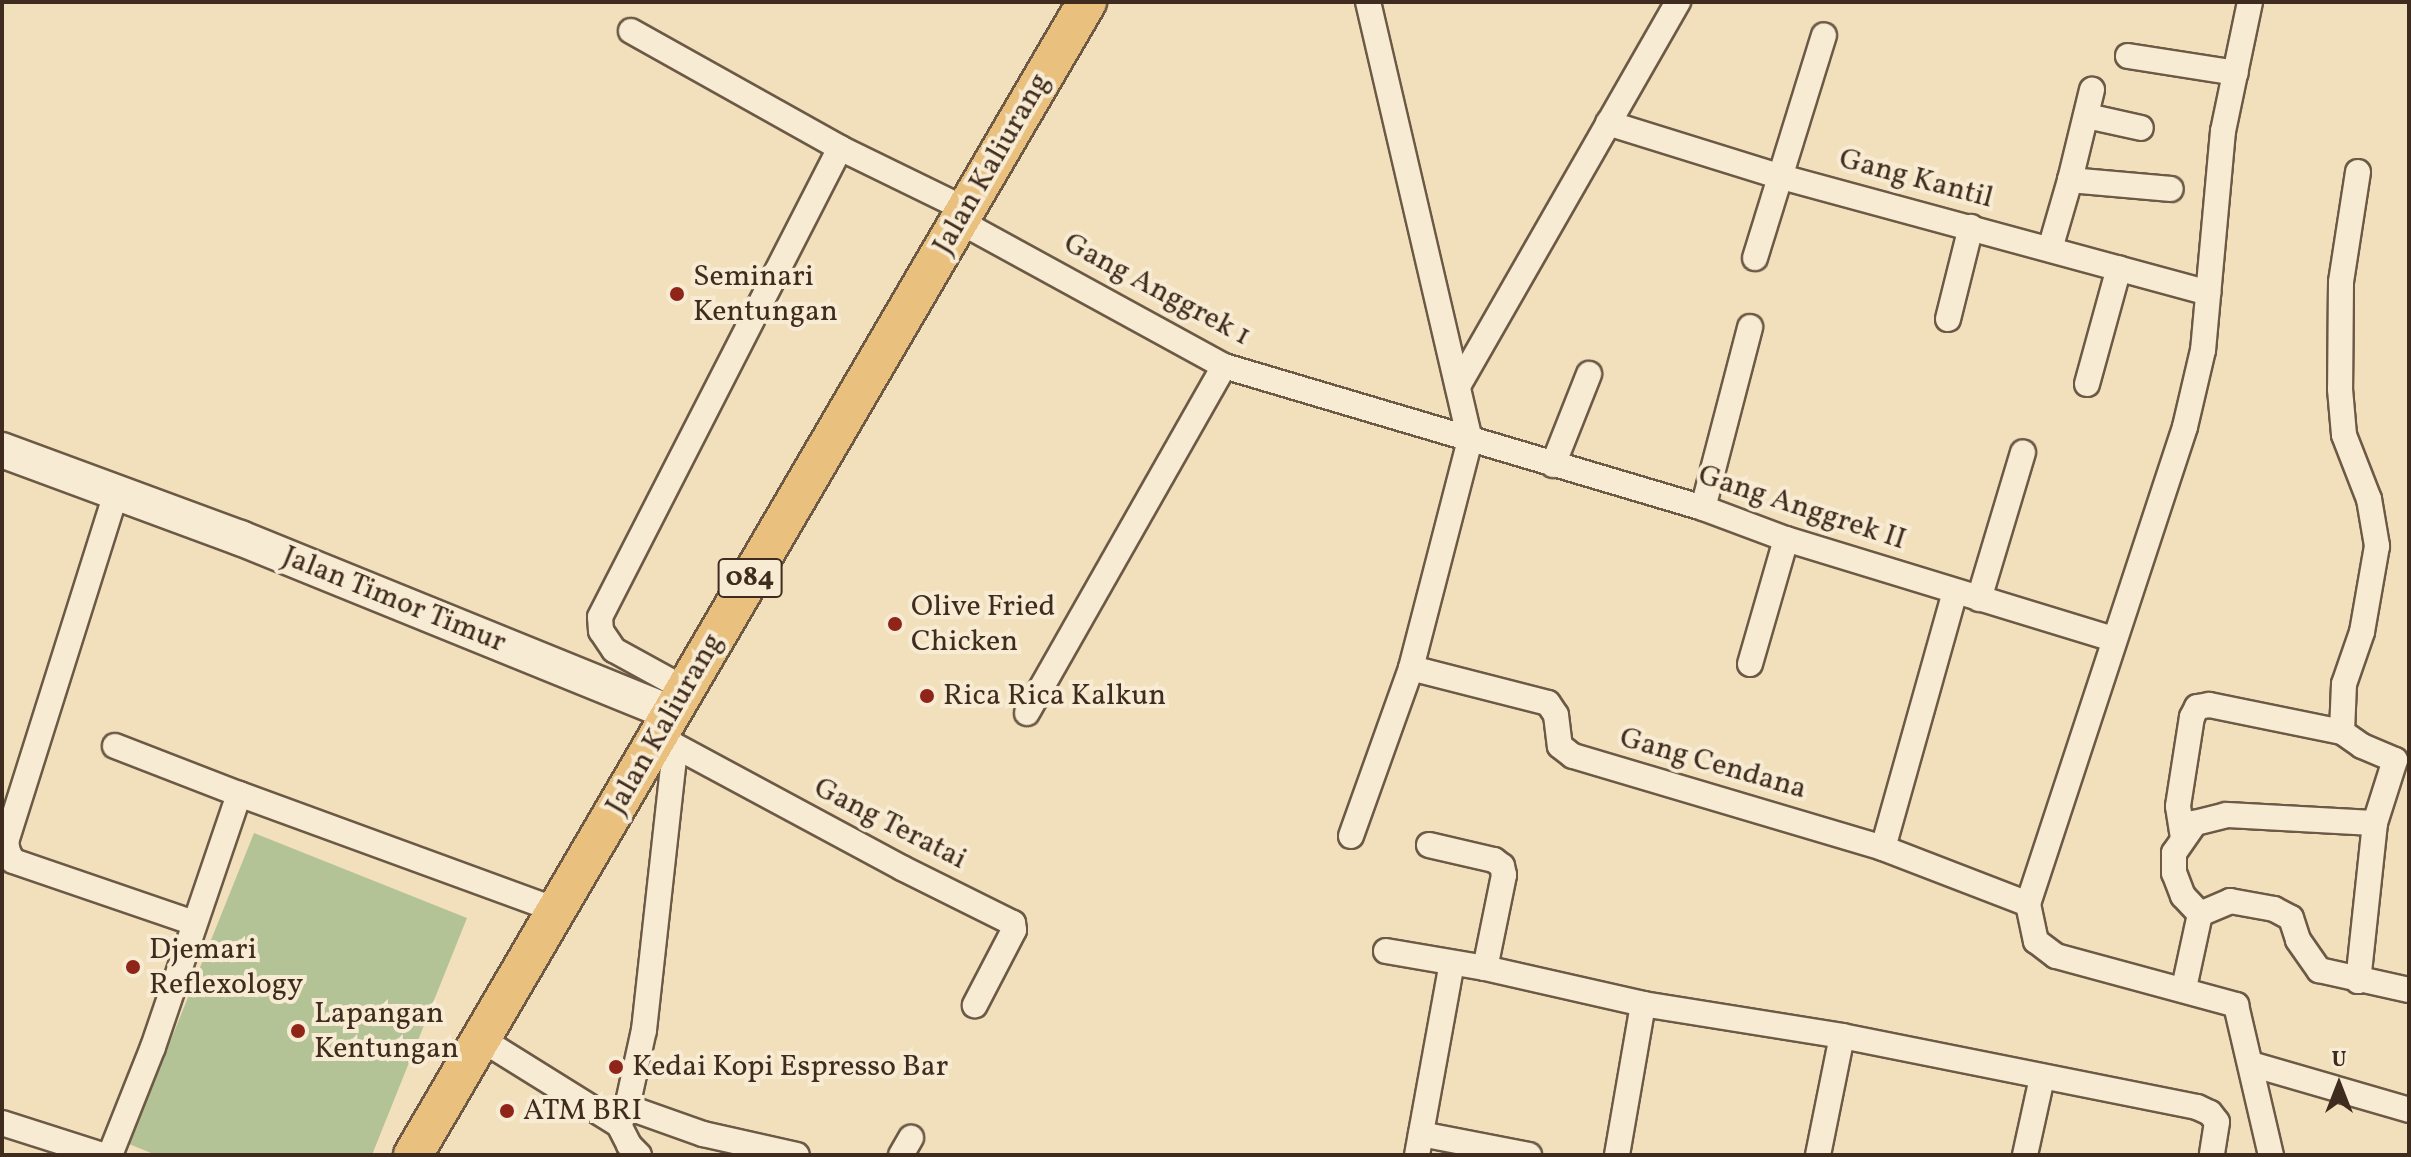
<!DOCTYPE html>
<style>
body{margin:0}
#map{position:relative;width:2411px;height:1157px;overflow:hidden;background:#f2e0bc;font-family:Vollkorn,serif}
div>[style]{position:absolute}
.green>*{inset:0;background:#b4c396}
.roads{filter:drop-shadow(2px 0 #6c5946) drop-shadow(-2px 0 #6c5946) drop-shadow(0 2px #6c5946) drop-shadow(0 -2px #6c5946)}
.street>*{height:24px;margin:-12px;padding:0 12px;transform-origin:12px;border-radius:12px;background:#f7ebd3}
.secondary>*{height:34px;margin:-17px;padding:0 17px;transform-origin:17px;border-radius:17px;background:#f7ebd3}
.primary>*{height:38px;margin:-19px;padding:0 19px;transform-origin:19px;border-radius:19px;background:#e9c07e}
.dots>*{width:22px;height:22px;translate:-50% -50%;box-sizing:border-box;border:4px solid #f7ebd3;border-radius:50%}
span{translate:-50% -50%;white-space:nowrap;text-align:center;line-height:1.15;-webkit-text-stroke:8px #f7ebd3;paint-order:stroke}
.shield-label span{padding:2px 6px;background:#f7ebd3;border:2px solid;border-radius:6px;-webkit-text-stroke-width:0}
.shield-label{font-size:28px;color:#402c1e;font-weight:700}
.street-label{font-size:30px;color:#402c1e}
.poi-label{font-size:30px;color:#402c1e}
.left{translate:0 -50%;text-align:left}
.frame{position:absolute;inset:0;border:4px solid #402c1e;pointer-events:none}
.north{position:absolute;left:2299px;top:1045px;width:80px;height:80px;-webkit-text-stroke:6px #f7ebd3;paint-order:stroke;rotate:0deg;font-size:22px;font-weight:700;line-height:32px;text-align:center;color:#402c1e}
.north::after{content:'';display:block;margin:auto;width:28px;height:36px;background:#402c1e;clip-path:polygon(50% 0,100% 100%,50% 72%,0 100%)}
</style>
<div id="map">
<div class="green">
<div style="clip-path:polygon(254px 833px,467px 918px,372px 1155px,156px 1155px,129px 1144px)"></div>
</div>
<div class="roads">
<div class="street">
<div style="left:2250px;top:2px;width:132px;rotate:101.8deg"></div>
<div style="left:2223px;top:131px;width:220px;rotate:95.2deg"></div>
<div style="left:2203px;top:350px;width:79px;rotate:103.2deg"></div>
<div style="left:2185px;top:427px;width:502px;rotate:108.22deg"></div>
<div style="left:2028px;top:904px;width:38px;rotate:78deg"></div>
<div style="left:2036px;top:941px;width:25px;rotate:37deg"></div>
<div style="left:2056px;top:956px;width:187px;rotate:15.2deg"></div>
<div style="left:2236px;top:1005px;width:154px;rotate:76.9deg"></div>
<div style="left:631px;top:31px;width:240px;rotate:29.2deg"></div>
<div style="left:840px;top:148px;width:139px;rotate:26deg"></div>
<div style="left:2128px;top:56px;width:109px;rotate:8.9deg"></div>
<div style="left:2087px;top:116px;width:55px;rotate:12.5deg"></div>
<div style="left:1608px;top:123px;width:178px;rotate:17.3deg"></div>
<div style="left:1778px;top:176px;width:446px;rotate:15.2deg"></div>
<div style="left:2358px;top:172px;width:111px;rotate:98.8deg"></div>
<div style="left:2341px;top:282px;width:107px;rotate:90.5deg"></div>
<div style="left:2340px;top:389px;width:46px;rotate:85deg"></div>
<div style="left:2344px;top:435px;width:69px;rotate:68.7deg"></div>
<div style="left:2369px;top:499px;width:48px;rotate:80.3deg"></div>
<div style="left:2377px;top:546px;width:87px;rotate:99.9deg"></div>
<div style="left:2362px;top:632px;width:55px;rotate:109.1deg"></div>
<div style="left:2344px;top:684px;width:48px;rotate:92.4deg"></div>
<div style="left:2342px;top:732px;width:24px;rotate:35deg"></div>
<div style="left:2362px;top:746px;width:36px;rotate:23deg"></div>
<div style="left:2395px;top:760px;width:66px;rotate:107.6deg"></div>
<div style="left:2375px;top:823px;width:159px;rotate:96.1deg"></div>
<div style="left:2070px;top:180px;width:93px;rotate:-76.3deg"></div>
<div style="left:959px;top:221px;width:302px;rotate:28.7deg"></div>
<div style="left:1224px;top:366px;width:500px;rotate:16.5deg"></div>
<div style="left:1703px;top:508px;width:89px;rotate:20.5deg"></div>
<div style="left:1786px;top:539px;width:342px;rotate:17deg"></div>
<div style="left:2050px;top:249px;width:72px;rotate:-73.8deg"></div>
<div style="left:2070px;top:180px;width:101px;rotate:5.1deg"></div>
<div style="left:1755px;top:258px;width:233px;rotate:-72.8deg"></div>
<div style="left:1948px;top:319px;width:95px;rotate:-76deg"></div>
<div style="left:2087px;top:384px;width:120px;rotate:-74.6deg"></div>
<div style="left:1458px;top:386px;width:443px;rotate:-60.2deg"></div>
<div style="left:1553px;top:465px;width:98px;rotate:-68.4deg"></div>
<div style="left:117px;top:490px;width:368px;rotate:107.5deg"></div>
<div style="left:6px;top:841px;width:11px;rotate:80deg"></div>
<div style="left:8px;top:852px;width:10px;rotate:61deg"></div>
<div style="left:13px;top:861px;width:191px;rotate:18.9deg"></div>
<div style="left:1703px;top:508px;width:187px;rotate:-75.4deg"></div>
<div style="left:1979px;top:599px;width:153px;rotate:-73.3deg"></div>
<div style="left:1750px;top:664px;width:130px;rotate:-73.9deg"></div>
<div style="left:1411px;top:668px;width:141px;rotate:14.3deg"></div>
<div style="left:1548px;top:703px;width:14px;rotate:56deg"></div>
<div style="left:1556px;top:715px;width:31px;rotate:83deg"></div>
<div style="left:1560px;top:746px;width:16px;rotate:38deg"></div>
<div style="left:1573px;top:756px;width:323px;rotate:16.5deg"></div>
<div style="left:1883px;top:848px;width:155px;rotate:21.1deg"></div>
<div style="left:685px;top:689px;width:81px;rotate:-151.2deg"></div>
<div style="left:614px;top:650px;width:23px;rotate:-124deg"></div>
<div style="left:601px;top:631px;width:14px;rotate:-94deg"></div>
<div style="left:600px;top:617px;width:527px;rotate:-62.9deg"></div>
<div style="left:1027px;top:713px;width:399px;rotate:-60.4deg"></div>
<div style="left:657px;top:736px;width:278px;rotate:28.3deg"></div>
<div style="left:902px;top:868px;width:124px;rotate:26.4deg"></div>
<div style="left:1013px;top:923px;width:7px;rotate:82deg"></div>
<div style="left:1014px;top:930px;width:85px;rotate:117.5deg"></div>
<div style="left:115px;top:746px;width:133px;rotate:21.2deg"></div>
<div style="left:1351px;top:836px;width:178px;rotate:-70.3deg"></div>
<div style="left:1411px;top:668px;width:236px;rotate:-75.5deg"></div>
<div style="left:1470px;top:440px;width:450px;rotate:-103.1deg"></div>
<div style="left:2183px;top:838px;width:32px;rotate:-99deg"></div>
<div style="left:2178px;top:806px;width:90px;rotate:-81.1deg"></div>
<div style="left:2192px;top:717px;width:11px;rotate:-63deg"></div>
<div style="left:2197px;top:707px;width:12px;rotate:-9deg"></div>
<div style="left:2209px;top:705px;width:136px;rotate:11.5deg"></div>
<div style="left:1429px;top:845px;width:67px;rotate:13deg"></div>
<div style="left:1494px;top:860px;width:10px;rotate:37deg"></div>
<div style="left:1502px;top:866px;width:9px;rotate:77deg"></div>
<div style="left:1504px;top:875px;width:95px;rotate:101.5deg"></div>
<div style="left:1883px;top:848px;width:266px;rotate:-74.3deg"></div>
<div style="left:2200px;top:914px;width:25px;rotate:-133deg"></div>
<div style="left:2183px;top:896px;width:25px;rotate:-111deg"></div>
<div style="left:2174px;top:873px;width:20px;rotate:-90deg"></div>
<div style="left:2174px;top:853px;width:37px;rotate:-55deg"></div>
<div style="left:2195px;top:823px;width:32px;rotate:-14deg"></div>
<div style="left:2226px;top:815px;width:149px;rotate:3.1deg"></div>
<div style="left:2200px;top:914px;width:33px;rotate:-23deg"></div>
<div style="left:2230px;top:901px;width:45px;rotate:10.3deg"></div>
<div style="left:2274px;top:909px;width:19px;rotate:28deg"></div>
<div style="left:2291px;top:918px;width:23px;rotate:72deg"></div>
<div style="left:2298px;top:940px;width:37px;rotate:55deg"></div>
<div style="left:2319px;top:970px;width:92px;rotate:12.5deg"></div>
<div style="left:1386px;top:951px;width:100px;rotate:9.7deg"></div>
<div style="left:1485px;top:968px;width:162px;rotate:12.8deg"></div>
<div style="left:1643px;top:1004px;width:202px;rotate:9.1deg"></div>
<div style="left:1842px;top:1036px;width:362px;rotate:11.3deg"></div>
<div style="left:2197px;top:1107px;width:14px;rotate:25deg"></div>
<div style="left:2210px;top:1113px;width:11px;rotate:52deg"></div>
<div style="left:2217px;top:1122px;width:33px;rotate:99deg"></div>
<div style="left:2184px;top:988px;width:76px;rotate:-77.8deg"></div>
<div style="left:481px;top:1039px;width:163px;rotate:31.9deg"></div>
<div style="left:619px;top:1125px;width:22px;rotate:63deg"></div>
<div style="left:629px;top:1145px;width:14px;rotate:45deg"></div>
<div style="left:2251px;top:1064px;width:165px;rotate:16.2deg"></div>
<div style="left:627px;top:1107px;width:81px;rotate:19.6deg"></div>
<div style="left:703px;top:1134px;width:96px;rotate:12.6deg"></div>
<div style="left:2px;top:1123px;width:105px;rotate:17.7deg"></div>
<div style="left:619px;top:1125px;width:20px;rotate:-66deg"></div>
<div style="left:627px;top:1107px;width:79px;rotate:-77.6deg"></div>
<div style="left:644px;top:1030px;width:284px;rotate:-83.7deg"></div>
<div style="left:1421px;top:1134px;width:110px;rotate:11deg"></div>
<div style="left:110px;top:1155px;width:116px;rotate:-68.3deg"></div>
<div style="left:153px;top:1047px;width:267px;rotate:-71.2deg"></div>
<div style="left:239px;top:794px;width:338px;rotate:20.1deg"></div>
<div style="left:901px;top:1155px;width:20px;rotate:-60deg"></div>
<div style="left:1417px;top:1155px;width:195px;rotate:-79.7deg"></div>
<div style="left:1617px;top:1155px;width:153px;rotate:-80.2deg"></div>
<div style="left:1818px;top:1155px;width:121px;rotate:-78.6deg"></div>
<div style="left:2025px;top:1155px;width:79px;rotate:-77.6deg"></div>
</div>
<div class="secondary">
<div style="left:2px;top:450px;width:254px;rotate:20.3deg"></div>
<div style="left:240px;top:538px;width:465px;rotate:22.1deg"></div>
</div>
<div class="primary">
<div style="left:413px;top:1155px;width:1336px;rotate:-59.69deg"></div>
</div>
</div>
<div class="dots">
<div style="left:677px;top:294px;background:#8f2418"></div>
<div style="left:895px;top:624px;background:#8f2418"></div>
<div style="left:927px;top:696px;background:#8f2418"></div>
<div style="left:133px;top:967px;background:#8f2418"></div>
<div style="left:298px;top:1031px;background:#8f2418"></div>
<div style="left:616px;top:1067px;background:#8f2418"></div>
<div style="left:507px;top:1111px;background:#8f2418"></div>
</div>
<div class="shield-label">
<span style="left:750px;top:578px">084</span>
</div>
<div class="street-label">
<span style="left:992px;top:164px;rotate:-60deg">Jalan Kaliurang</span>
<span style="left:1916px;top:179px;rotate:15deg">Gang Kantil</span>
<span style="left:1157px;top:290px;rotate:28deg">Gang Anggrek 1</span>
<span style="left:1802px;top:508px;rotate:18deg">Gang Anggrek II</span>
<span style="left:394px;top:600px;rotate:22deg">Jalan Timor Timur</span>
<span style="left:665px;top:724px;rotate:-60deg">Jalan Kaliurang</span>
<span style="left:1713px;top:764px;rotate:16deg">Gang Cendana</span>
<span style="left:890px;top:824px;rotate:27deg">Gang Teratai</span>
</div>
<div class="poi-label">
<span class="left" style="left:693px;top:294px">Seminari<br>Kentungan</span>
<span class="left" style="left:911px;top:624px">Olive Fried<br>Chicken</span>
<span class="left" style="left:943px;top:696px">Rica Rica Kalkun</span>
<span class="left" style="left:149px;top:967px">Djemari<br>Reflexology</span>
<span class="left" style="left:314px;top:1031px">Lapangan<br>Kentungan</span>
<span class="left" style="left:632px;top:1067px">Kedai Kopi Espresso Bar</span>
<span class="left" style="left:523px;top:1111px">ATM BRI</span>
</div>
<div class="frame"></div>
<div class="north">U</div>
</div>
